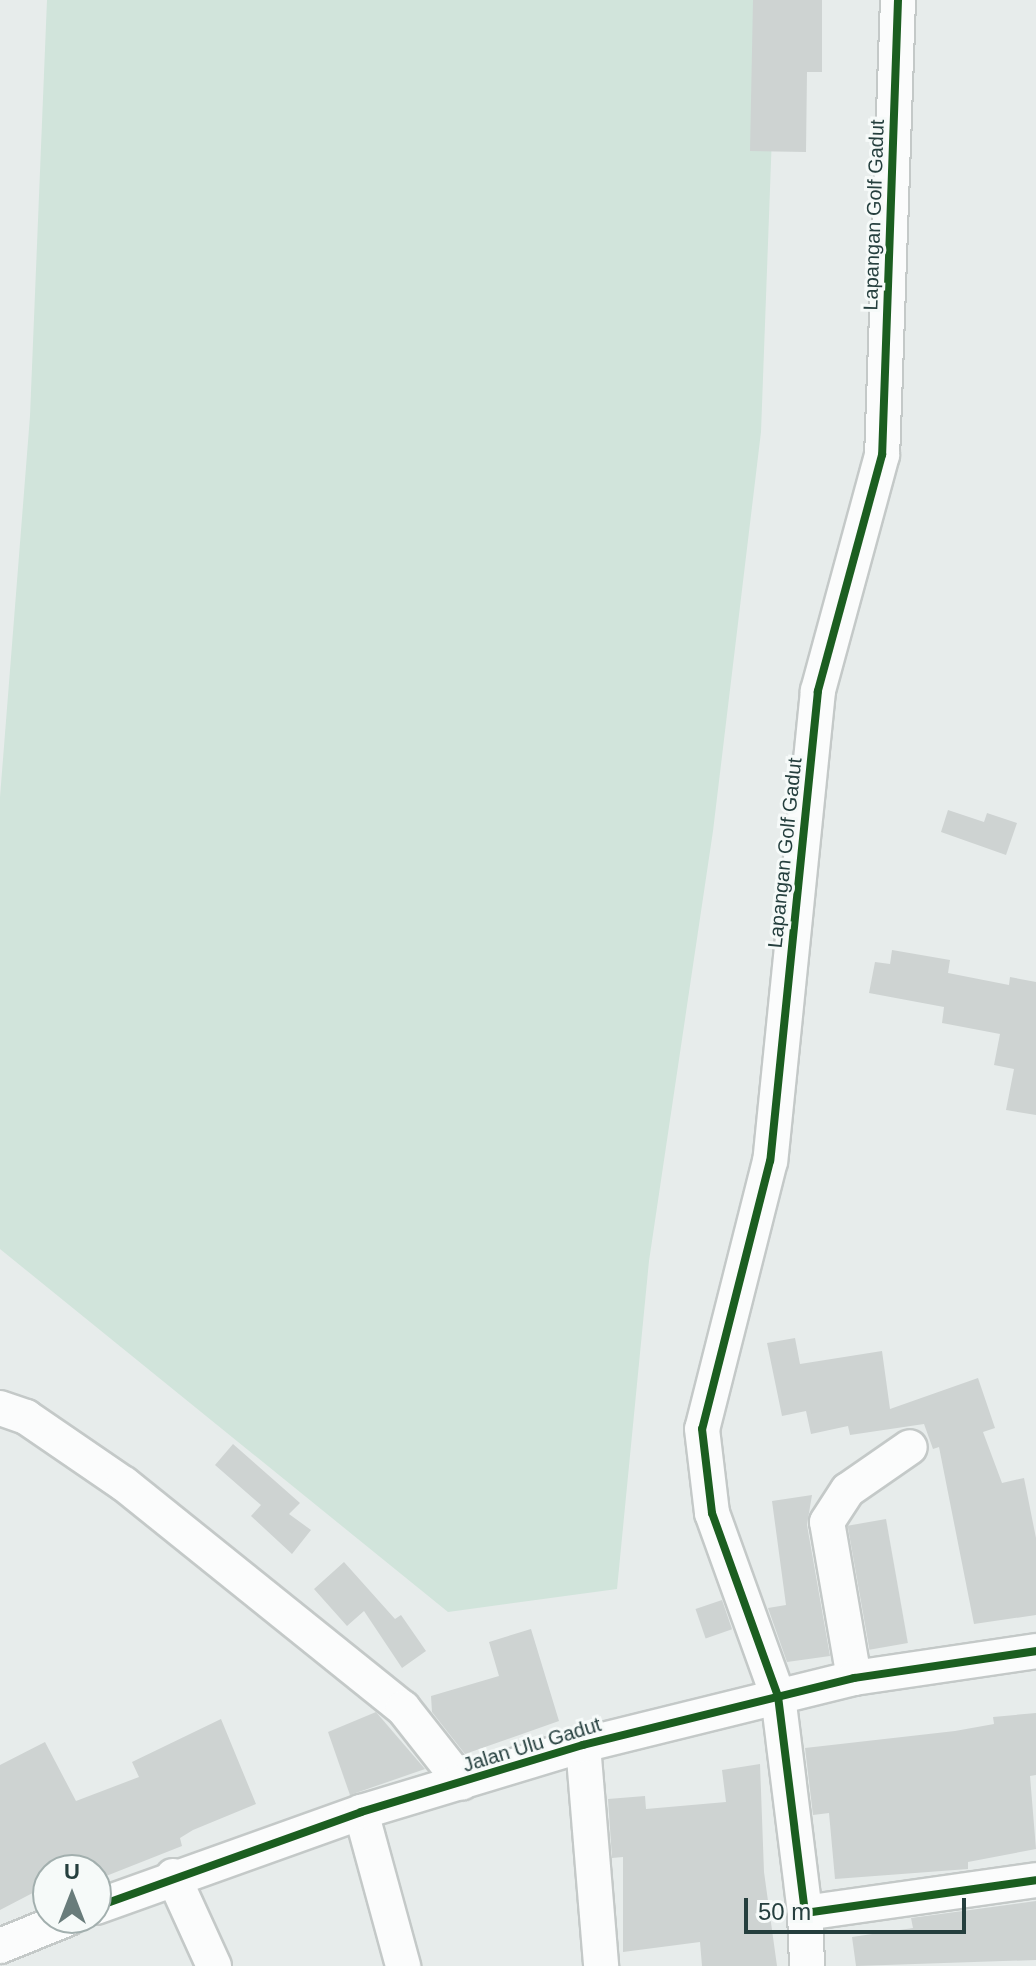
<!DOCTYPE html>
<style>
body{margin:0}
#map{position:relative;width:1036px;height:1966px;overflow:hidden;background:#e7eceb;font-family:Helvetica,sans-serif}
div>[style]{position:absolute}
.green>*{inset:0;background:#d1e4db}
.building>*{inset:0;background:#ced3d2;transform-origin:0 0}
.roads{filter:drop-shadow(2px 0 #c4c9c8) drop-shadow(-2px 0 #c4c9c8) drop-shadow(0 2px #c4c9c8) drop-shadow(0 -2px #c4c9c8)}
.minor>*{height:34px;margin:-17px;padding:0 17px;transform-origin:17px;border-radius:17px;background:#fbfcfc}
.cycleway>*{height:8px;margin:-4px;padding:0 4px;transform-origin:4px;border-radius:4px;background:#1b5e20}
span{translate:-50% -50%;white-space:nowrap;text-align:center;line-height:1.15;-webkit-text-stroke:6px #f6faf9;paint-order:stroke}
.street-label{font-size:20px;color:#253f3e}
.north{position:absolute;left:32px;top:1854px;width:80px;height:80px;box-sizing:border-box;background:#f6faf9;border:2px solid #a2afae;border-radius:50%;rotate:0deg;font-size:22px;font-weight:700;line-height:32px;text-align:center;color:#253f3e}
.north::after{content:'';display:block;margin:auto;width:28px;height:36px;background:#697c7b;clip-path:polygon(50% 0,100% 100%,50% 72%,0 100%)}
.scale{position:absolute;left:744px;top:1898px;width:222px;height:36px;box-sizing:border-box;border:4px solid #253f3e;border-top:0;padding-left:10px;font-size:24px;line-height:28px;white-space:nowrap;color:#253f3e;-webkit-text-stroke:6px #f6faf9;paint-order:stroke}
</style>
<div id="map">
<div class="green">
<div style="clip-path:polygon(47px 0,777px 0,761px 432px,713px 831px,649px 1261px,617px 1589px,448px 1612px,0 1249px,0 797px,30px 416px)"></div>
</div>
<div class="building">
<div style="clip-path:polygon(753px 0,822px 0,822px 72px,807px 72px,806px 152px,750px 151px)"></div>
<div style="clip-path:polygon(948px 810px,984px 822px,987px 813px,1017px 823px,1006px 855px,941px 832px)"></div>
<div style="clip-path:polygon(892px 950px,950px 960px,948px 973px,1009px 985px,1010px 977px,1036px 982px,1036px 1115px,1006px 1110px,1014px 1069px,994px 1065px,1000px 1034px,942px 1023px,944px 1007px,869px 993px,875px 962px,890px 964px)"></div>
<div style="clip-path:polygon(795px 1338px,800px 1364px,882px 1351px,890px 1409px,978px 1378px,995px 1428px,983px 1432px,1002px 1483px,1024px 1478px,1036px 1538px,1036px 1615px,974px 1624px,939px 1447px,933px 1449px,924px 1424px,850px 1435px,848px 1426px,811px 1434px,806px 1411px,782px 1416px,767px 1343px)"></div>
<div style="clip-path:polygon(233px 1444px,300px 1503px,289px 1514px,311px 1530px,292px 1554px,251px 1516px,261px 1505px,215px 1465px)"></div>
<div style="clip-path:polygon(812px 1495px,807px 1525px,830px 1656px,787px 1662px,768px 1608px,786px 1605px,772px 1501px)"></div>
<div style="left:886px;top:1519px;width:126px;height:39px;rotate:80deg"></div>
<div style="clip-path:polygon(344px 1562px,395px 1619px,401px 1615px,426px 1651px,402px 1668px,364px 1611px,347px 1626px,314px 1589px)"></div>
<div style="left:722px;top:1600px;width:31px;height:28px;rotate:71deg"></div>
<div style="clip-path:polygon(531px 1629px,559px 1721px,465px 1754px,432px 1712px,431px 1696px,499px 1676px,489px 1642px)"></div>
<div style="clip-path:polygon(376px 1712px,425px 1769px,350px 1795px,328px 1732px)"></div>
<div style="clip-path:polygon(1036px 1713px,1036px 1775px,1030px 1776px,1036px 1849px,968px 1862px,968px 1869px,835px 1879px,829px 1813px,813px 1815px,805px 1748px,955px 1731px,994px 1724px,993px 1717px)"></div>
<div style="clip-path:polygon(221px 1719px,256px 1804px,193px 1830px,180px 1838px,182px 1846px,96px 1880px,96px 1870px,48px 1870px,48px 1885px,0 1910px,0 1765px,45px 1742px,76px 1801px,139px 1777px,132px 1762px)"></div>
<div style="clip-path:polygon(760px 1764px,764px 1872px,777px 1966px,702px 1966px,700px 1942px,623px 1952px,623px 1857px,612px 1858px,608px 1799px,645px 1796px,646px 1809px,726px 1802px,722px 1770px)"></div>
<div style="clip-path:polygon(1036px 1901px,1036px 1960px,856px 1966px,852px 1937px,913px 1928px,911px 1918px)"></div>
</div>
<div class="roads">
<div class="minor">
<div style="left:898px;top:0;width:455px;rotate:92deg"></div>
<div style="left:882px;top:455px;width:245px;rotate:105.2deg"></div>
<div style="left:818px;top:691px;width:472px;rotate:95.8deg"></div>
<div style="left:770px;top:1161px;width:276px;rotate:104.2deg"></div>
<div style="left:702px;top:1429px;width:85px;rotate:83.2deg"></div>
<div style="left:712px;top:1513px;width:195px;rotate:70.2deg"></div>
<div style="left:778px;top:1696px;width:219px;rotate:82.9deg"></div>
<div style="left:805px;top:1913px;width:233px;rotate:-8.1deg"></div>
<div style="left:0;top:1408px;width:28px;rotate:19deg"></div>
<div style="left:26px;top:1417px;width:119px;rotate:34.4deg"></div>
<div style="left:124px;top:1484px;width:358px;rotate:38.8deg"></div>
<div style="left:403px;top:1708px;width:95px;rotate:51.8deg"></div>
<div style="left:854px;top:1678px;width:158px;rotate:-99.8deg"></div>
<div style="left:827px;top:1522px;width:38px;rotate:-57deg"></div>
<div style="left:848px;top:1490px;width:75px;rotate:-34.7deg"></div>
<div style="left:583px;top:1745px;width:222px;rotate:85.3deg"></div>
<div style="left:361px;top:1812px;width:160px;rotate:74.7deg"></div>
<div style="left:173px;top:1876px;width:99px;rotate:65.5deg"></div>
<div style="left:96px;top:1907px;width:282px;rotate:-19.7deg"></div>
<div style="left:361px;top:1812px;width:232px;rotate:-16.8deg"></div>
<div style="left:583px;top:1745px;width:279px;rotate:-13.9deg"></div>
<div style="left:854px;top:1678px;width:184px;rotate:-8.4deg"></div>
<div style="left:805px;top:1913px;width:53px;rotate:87.8deg"></div>
<div style="left:0;top:1946px;width:74px;rotate:-22.1deg"></div>
</div>
</div>
<div class="cycleway">
<div style="left:898px;top:0;width:455px;rotate:92deg"></div>
<div style="left:882px;top:455px;width:245px;rotate:105.2deg"></div>
<div style="left:818px;top:691px;width:472px;rotate:95.8deg"></div>
<div style="left:770px;top:1161px;width:276px;rotate:104.2deg"></div>
<div style="left:702px;top:1429px;width:85px;rotate:83.2deg"></div>
<div style="left:712px;top:1513px;width:195px;rotate:70.2deg"></div>
<div style="left:778px;top:1696px;width:219px;rotate:82.9deg"></div>
<div style="left:805px;top:1913px;width:233px;rotate:-8.1deg"></div>
<div style="left:96px;top:1907px;width:282px;rotate:-19.7deg"></div>
<div style="left:361px;top:1812px;width:232px;rotate:-16.8deg"></div>
<div style="left:583px;top:1745px;width:279px;rotate:-13.9deg"></div>
<div style="left:854px;top:1678px;width:184px;rotate:-8.4deg"></div>
</div>
<div class="street-label">
<span style="left:874px;top:215px;rotate:-88deg">Lapangan Golf Gadut</span>
<span style="left:785px;top:853px;rotate:-84deg">Lapangan Golf Gadut</span>
<span style="left:532px;top:1745px;rotate:-17deg">Jalan Ulu Gadut</span>
</div>
<div class="north">U</div>
<div class="scale">50 m</div>
</div>
